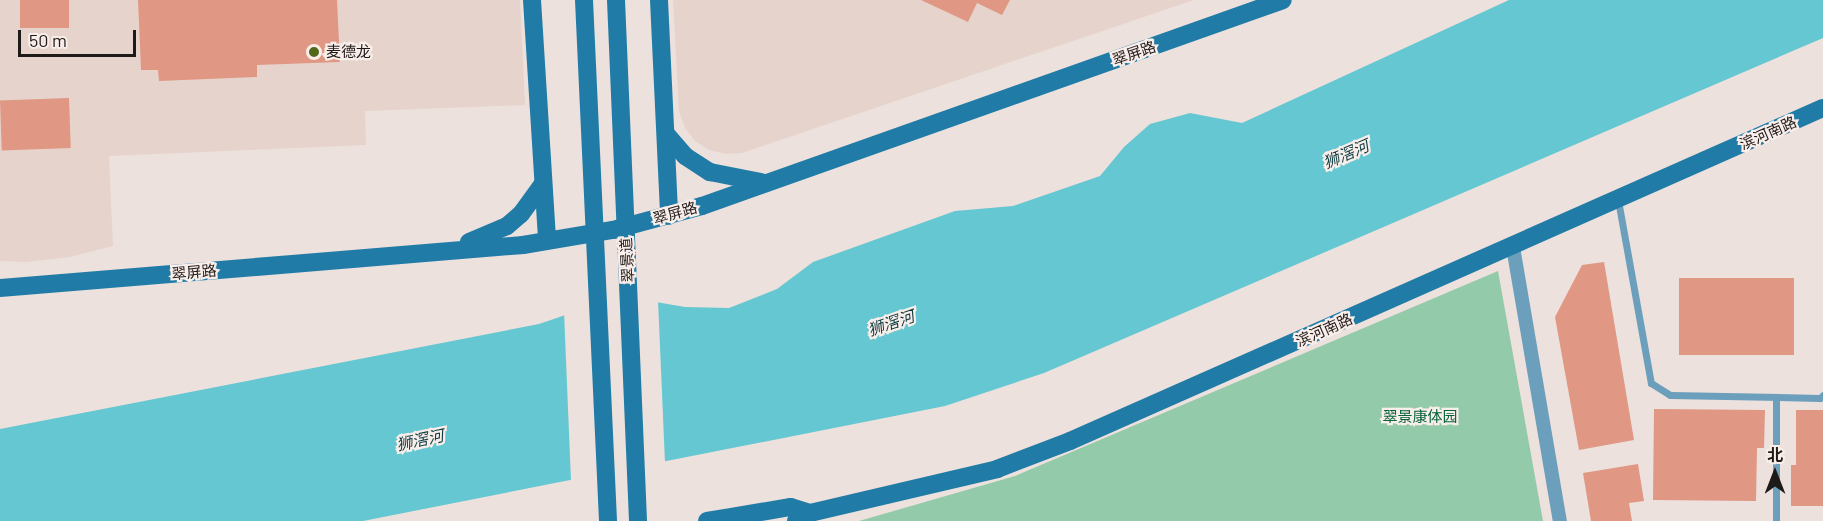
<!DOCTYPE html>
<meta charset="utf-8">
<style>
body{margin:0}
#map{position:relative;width:1823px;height:521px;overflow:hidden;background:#ede1dd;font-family:Barlow,"Noto Sans SC",sans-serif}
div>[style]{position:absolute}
.built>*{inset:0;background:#e6d3cb}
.green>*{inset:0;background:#93cbaa}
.water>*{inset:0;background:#64c7d1}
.pier>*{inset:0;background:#ede1dd}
.building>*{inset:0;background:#e09783;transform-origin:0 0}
.lane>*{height:7px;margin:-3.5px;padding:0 3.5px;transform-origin:3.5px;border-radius:3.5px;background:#6c9fbc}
.street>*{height:14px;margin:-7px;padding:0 7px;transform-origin:7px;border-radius:7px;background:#6c9fbc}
.secondary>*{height:18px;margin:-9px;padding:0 9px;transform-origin:9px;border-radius:9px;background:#207ca6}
.secondary-bridge>*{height:18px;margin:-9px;padding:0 9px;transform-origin:9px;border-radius:9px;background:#207ca6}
.dots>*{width:16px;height:16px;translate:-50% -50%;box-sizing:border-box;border:3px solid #faeeea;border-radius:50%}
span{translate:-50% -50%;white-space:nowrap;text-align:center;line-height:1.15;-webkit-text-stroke:4.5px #faeeea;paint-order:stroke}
.poi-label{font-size:15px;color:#1e1a18}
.left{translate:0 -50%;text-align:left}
.street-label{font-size:15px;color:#1e1a18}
.park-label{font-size:15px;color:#04613c}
.water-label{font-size:16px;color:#0c3c40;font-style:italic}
.north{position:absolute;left:1745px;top:443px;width:60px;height:60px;-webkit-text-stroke:4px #faeeea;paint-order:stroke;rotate:0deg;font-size:16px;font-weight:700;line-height:24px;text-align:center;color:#1e1a18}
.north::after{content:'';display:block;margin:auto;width:21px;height:27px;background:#1e1a18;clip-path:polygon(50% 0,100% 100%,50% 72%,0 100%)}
.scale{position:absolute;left:18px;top:30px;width:118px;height:27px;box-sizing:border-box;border:3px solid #1e1a18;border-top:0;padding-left:8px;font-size:18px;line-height:21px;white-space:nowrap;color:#1e1a18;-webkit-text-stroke:4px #faeeea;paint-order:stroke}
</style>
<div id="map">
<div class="built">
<div style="clip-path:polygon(0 0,520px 0,525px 105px,365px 111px,366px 145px,109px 156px,113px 246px,70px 257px,26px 262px,0 261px)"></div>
<div style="clip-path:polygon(673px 0,1194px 0,742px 153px,726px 154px,709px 150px,695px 141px,685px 128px,679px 112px)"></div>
</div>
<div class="green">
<div style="clip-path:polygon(1498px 271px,1543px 521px,859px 521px,1015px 476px)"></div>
</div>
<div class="water">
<div style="clip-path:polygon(1509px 0,1823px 0,1823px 38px,1044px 373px,945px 406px,363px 521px,0 521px,0 429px,539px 324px,621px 296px,685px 307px,729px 308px,777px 289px,813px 262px,955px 211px,1013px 206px,1100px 176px,1124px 147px,1150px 124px,1190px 113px,1242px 123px)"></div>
</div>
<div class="pier">
<div style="clip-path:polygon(621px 293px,658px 300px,665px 463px,571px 481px,564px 312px)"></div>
</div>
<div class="building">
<div style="left:20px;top:0;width:49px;height:28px"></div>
<div style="clip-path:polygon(138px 0,337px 0,340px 62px,257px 65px,257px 77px,159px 81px,158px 70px,141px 70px)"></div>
<div style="clip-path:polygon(921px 0,1010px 0,1002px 15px,977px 3px,968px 22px)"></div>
<div style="left:69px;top:98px;width:50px;height:69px;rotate:88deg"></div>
<div style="clip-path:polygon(1604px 262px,1634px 440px,1579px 450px,1555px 317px,1582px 265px)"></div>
<div style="left:1679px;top:278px;width:115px;height:77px"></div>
<div style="clip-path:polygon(1654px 409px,1765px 410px,1764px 448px,1757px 448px,1756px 501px,1653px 500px)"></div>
<div style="clip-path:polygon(1796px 410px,1823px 410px,1823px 506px,1791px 506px,1791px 465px,1796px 465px)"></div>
<div style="clip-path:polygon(1638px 464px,1644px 501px,1629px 503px,1632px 521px,1591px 521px,1583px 473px)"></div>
</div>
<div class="lane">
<div style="left:1618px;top:200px;width:186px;rotate:79.8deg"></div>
<div style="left:1651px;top:383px;width:22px;rotate:32deg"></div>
<div style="left:1670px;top:395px;width:150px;rotate:1.1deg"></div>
<div style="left:1820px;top:398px;width:4px;rotate:-45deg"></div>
<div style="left:1776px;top:521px;width:123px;rotate:-90deg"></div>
</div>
<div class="street">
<div style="left:1513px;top:247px;width:278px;rotate:80.3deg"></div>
</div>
<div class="secondary">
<div style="left:532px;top:0;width:241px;rotate:86.4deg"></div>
<div style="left:659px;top:0;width:216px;rotate:87.3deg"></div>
<div style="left:666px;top:134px;width:29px;rotate:49deg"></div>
<div style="left:685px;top:156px;width:30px;rotate:33deg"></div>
<div style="left:710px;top:172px;width:56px;rotate:11.3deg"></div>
<div style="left:469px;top:242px;width:41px;rotate:-22.8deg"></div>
<div style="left:507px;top:226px;width:18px;rotate:-41deg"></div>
<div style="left:521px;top:214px;width:37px;rotate:-54deg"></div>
<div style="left:0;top:288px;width:525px;rotate:-4.7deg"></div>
<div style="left:523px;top:245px;width:91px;rotate:-9.5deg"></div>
<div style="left:613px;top:230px;width:92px;rotate:-15.1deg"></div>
<div style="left:702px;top:206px;width:616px;rotate:-19.52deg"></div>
<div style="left:707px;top:521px;width:85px;rotate:-9.5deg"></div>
<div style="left:791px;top:507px;width:20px;rotate:18deg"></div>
<div style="left:796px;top:521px;width:16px;rotate:-30deg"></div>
<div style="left:810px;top:513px;width:192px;rotate:-13.2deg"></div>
<div style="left:997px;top:469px;width:78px;rotate:-21deg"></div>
<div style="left:1070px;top:441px;width:823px;rotate:-23.86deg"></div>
</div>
<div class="secondary-bridge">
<div style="left:584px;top:0;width:522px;rotate:87.36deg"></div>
<div style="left:616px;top:0;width:521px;rotate:87.58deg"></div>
</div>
<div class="dots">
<div style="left:314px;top:52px;background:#4f681a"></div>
</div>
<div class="poi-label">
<span class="left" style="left:326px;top:52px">麦德龙</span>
</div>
<div class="street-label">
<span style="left:1134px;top:53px;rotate:-19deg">翠屏路</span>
<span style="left:1768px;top:133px;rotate:-24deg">滨河南路</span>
<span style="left:675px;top:213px;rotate:-16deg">翠屏路</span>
<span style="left:627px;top:260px;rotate:-93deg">翠景道</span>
<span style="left:194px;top:272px;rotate:-5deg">翠屏路</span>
<span style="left:1324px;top:330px;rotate:-24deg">滨河南路</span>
</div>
<div class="park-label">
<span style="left:1420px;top:417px">翠景康体园</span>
</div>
<div class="water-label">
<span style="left:1346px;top:154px;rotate:-23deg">狮滘河</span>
<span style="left:891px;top:323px;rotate:-19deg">狮滘河</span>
<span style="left:420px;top:440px;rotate:-12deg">狮滘河</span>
</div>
<div class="north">北</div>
<div class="scale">50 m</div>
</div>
